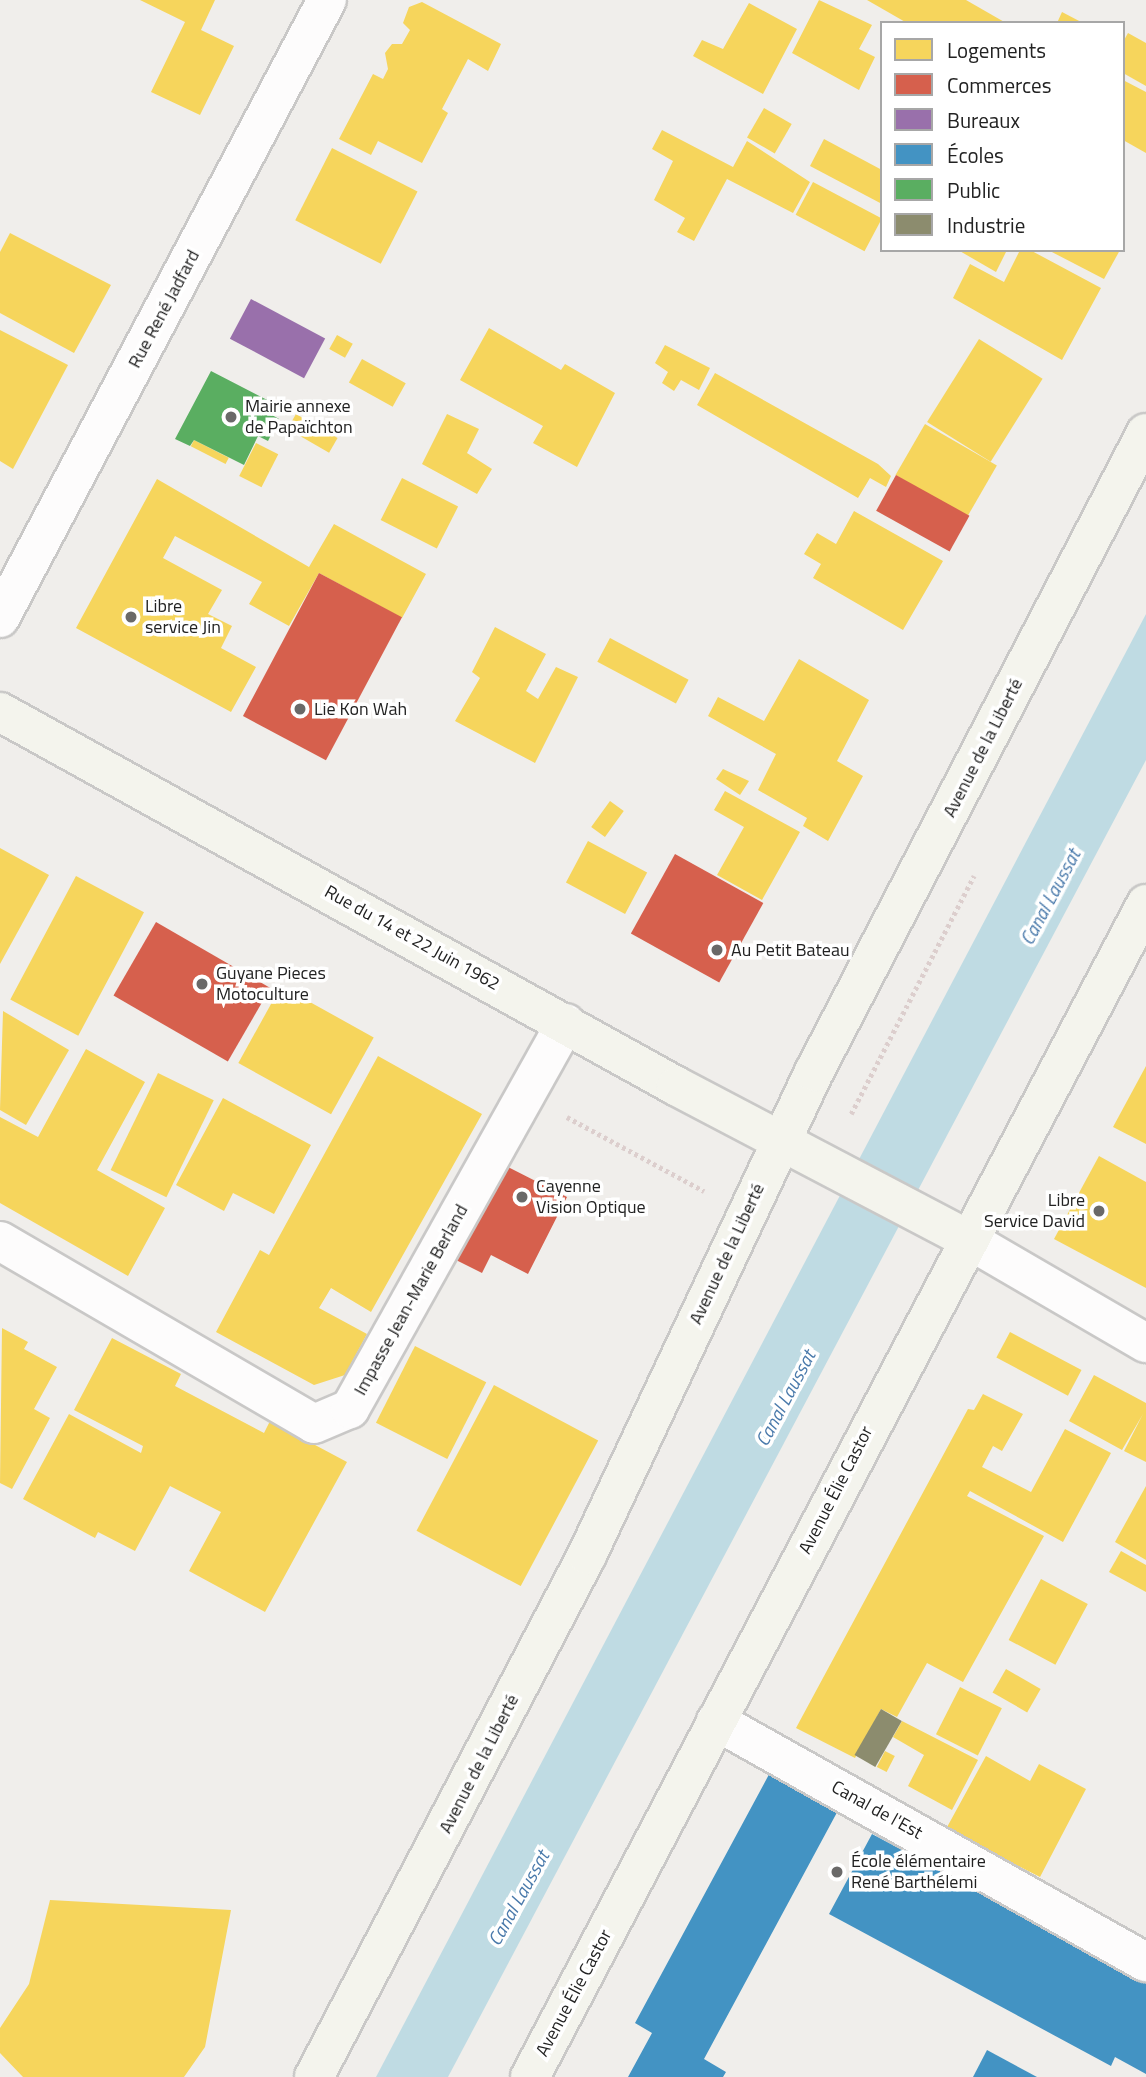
<!DOCTYPE html>
<meta charset="utf-8">
<style>
body{margin:0}
#map{position:relative;width:1146px;height:2077px;overflow:hidden;background:#f0eeeb;font-family:"Titillium Web",sans-serif}
div>[style]{position:absolute}
.water>*{inset:0;background:#bfdbe3}
.homes>*{inset:0;background:#f6d55c;transform-origin:0 0}
.shops>*{inset:0;background:#d6604d;transform-origin:0 0}
.offices>*{inset:0;background:#9970ab;transform-origin:0 0}
.schools>*{inset:0;background:#4393c3}
.public>*{inset:0;background:#5aae61}
.industry>*{inset:0;background:#8c8c6e;transform-origin:0 0}
.path>*{height:4.5px;margin-top:-2.25px;transform-origin:0;background:repeating-linear-gradient(90deg,#dccecd 0 3.5px,transparent 0 7px)}
.roads{filter:drop-shadow(2px 0 #c9c8c7) drop-shadow(-2px 0 #c9c8c7) drop-shadow(0 2px #c9c8c7) drop-shadow(0 -2px #c9c8c7)}
.street>*{height:38px;margin:-19px;padding:0 19px;transform-origin:19px;border-radius:19px;background:#fdfcfc}
.secondary>*{height:38px;margin:-19px;padding:0 19px;transform-origin:19px;border-radius:19px;background:#f4f4ed}
.dots>*{width:19px;height:19px;translate:-50% -50%;box-sizing:border-box;border:4px solid #fff;border-radius:50%}
span{translate:-50% -50%;white-space:nowrap;text-align:center;line-height:1.15;-webkit-text-stroke:7px #fff;paint-order:stroke}
.street-label{font-size:18px;color:#222}
.poi-label{font-size:18px;color:#222}
.left{translate:0 -50%;text-align:left}
.right{translate:-100% -50%;text-align:right}
.water-label{font-size:19px;color:#4a7aab;font-style:italic}
.legend{position:absolute;left:880px;top:21px;width:245px;height:231px;box-sizing:border-box;background:#fff;border:2px solid #a7a7a7;margin:0;padding:9px 12px;list-style:none;font-size:21px;color:#222}
.legend li{display:flex;align-items:center;gap:14px;height:35px}
.legend b{width:35px;border:2px solid #a7a7a7}
</style>
<div id="map">
<div class="water">
<div style="clip-path:polygon(1146px 614px,1146px 760px,448px 2077px,376px 2077px)"></div>
</div>
<div class="homes">
<div style="clip-path:polygon(140px 0,215px 0,201px 30px,234px 46px,200px 115px,151px 92px,185px 22px)"></div>
<div style="clip-path:polygon(819px 0,872px 25px,859px 49px,875px 57px,859px 90px,792px 53px)"></div>
<div style="clip-path:polygon(867px 0,966px 0,1006px 23px,907px 23px)"></div>
<div style="clip-path:polygon(422px 2px,501px 44px,488px 71px,468px 59px,442px 109px,448px 113px,422px 163px,378px 141px,371px 155px,339px 139px,373px 74px,383px 79px,388px 69px,385px 53px,392px 44px,402px 44px,410px 30px,403px 23px,409px 7px)"></div>
<div style="clip-path:polygon(749px 3px,797px 29px,763px 94px,693px 56px,702px 40px,723px 49px)"></div>
<div style="clip-path:polygon(1062px 12px,1083px 23px,1057px 23px)"></div>
<div style="clip-path:polygon(1128px 33px,1146px 43px,1146px 86px,1123px 73px,1123px 42px)"></div>
<div style="clip-path:polygon(1123px 80px,1146px 92px,1146px 153px,1123px 140px)"></div>
<div style="left:764px;top:108px;width:32px;height:34px;rotate:30deg"></div>
<div style="clip-path:polygon(662px 130px,733px 167px,747px 141px,810px 182px,793px 213px,727px 179px,694px 241px,677px 232px,685px 218px,654px 200px,673px 161px,652px 149px)"></div>
<div style="clip-path:polygon(824px 139px,882px 170px,882px 204px,810px 166px)"></div>
<div style="left:332px;top:148px;width:96px;height:81px;rotate:27deg"></div>
<div style="left:813px;top:182px;width:78px;height:37px;rotate:28deg"></div>
<div style="clip-path:polygon(10px 233px,111px 285px,74px 353px,0 313px,0 252px)"></div>
<div style="clip-path:polygon(958px 250px,1007px 250px,996px 272px)"></div>
<div style="clip-path:polygon(1020px 250px,1030px 250px,1101px 288px,1062px 360px,953px 298px,970px 264px,1004px 282px)"></div>
<div style="clip-path:polygon(1048px 250px,1120px 250px,1104px 279px)"></div>
<div style="clip-path:polygon(489px 328px,561px 370px,565px 364px,615px 393px,577px 467px,533px 443px,543px 426px,460px 380px)"></div>
<div style="clip-path:polygon(0 330px,68px 365px,13px 469px,0 461px)"></div>
<div style="left:337px;top:335px;width:18px;height:16px;rotate:29deg"></div>
<div style="left:979px;top:339px;width:75px;height:98px;rotate:32deg"></div>
<div style="clip-path:polygon(665px 345px,710px 368px,699px 390px,681px 380px,674px 391px,662px 383px,668px 372px,655px 363px)"></div>
<div style="left:362px;top:359px;width:50px;height:27px;rotate:29deg"></div>
<div style="clip-path:polygon(715px 373px,878px 464px,891px 476px,886px 487px,870px 478px,858px 498px,697px 405px)"></div>
<div style="left:296px;top:414px;width:48px;height:17px;rotate:30deg"></div>
<div style="clip-path:polygon(447px 414px,479px 429px,467px 453px,492px 469px,477px 494px,422px 464px)"></div>
<div style="left:925px;top:424px;width:83px;height:59px;rotate:30deg"></div>
<div style="left:194px;top:440px;width:39px;height:7px;rotate:27deg"></div>
<div style="left:256px;top:443px;width:25px;height:37px;rotate:27deg"></div>
<div style="left:402px;top:478px;width:63px;height:47px;rotate:27deg"></div>
<div style="clip-path:polygon(157px 479px,309px 567px,334px 524px,426px 574px,402px 618px,319px 573px,289px 626px,249px 604px,262px 582px,175px 536px,163px 558px,222px 590px,208px 614px,232px 626px,221px 648px,256px 667px,231px 712px,76px 628px)"></div>
<div style="clip-path:polygon(854px 511px,943px 561px,903px 630px,813px 578px,821px 564px,804px 554px,817px 533px,836px 544px)"></div>
<div style="clip-path:polygon(495px 627px,546px 654px,526px 691px,538px 699px,556px 667px,578px 677px,535px 763px,455px 721px,480px 678px,472px 672px)"></div>
<div style="left:610px;top:638px;width:89px;height:27px;rotate:28deg"></div>
<div style="clip-path:polygon(799px 659px,869px 700px,837px 761px,863px 776px,828px 841px,803px 826px,807px 818px,758px 790px,776px 754px,708px 716px,718px 697px,764px 721px)"></div>
<div style="clip-path:polygon(723px 769px,749px 781px,740px 795px,716px 779px)"></div>
<div style="clip-path:polygon(725px 791px,800px 832px,762px 900px,717px 875px,744px 827px,714px 810px)"></div>
<div style="left:610px;top:801px;width:17px;height:32px;rotate:36deg"></div>
<div style="left:588px;top:841px;width:67px;height:47px;rotate:28deg"></div>
<div style="clip-path:polygon(0 848px,49px 875px,0 964px)"></div>
<div style="left:76px;top:876px;width:77px;height:140px;rotate:28deg"></div>
<div style="left:281px;top:986px;width:106px;height:88px;rotate:29deg"></div>
<div style="clip-path:polygon(3px 1011px,69px 1050px,26px 1125px,0 1110px)"></div>
<div style="clip-path:polygon(86px 1049px,145px 1082px,97px 1170px,165px 1208px,128px 1276px,0 1203px,0 1117px,38px 1137px)"></div>
<div style="clip-path:polygon(378px 1056px,482px 1114px,371px 1312px,331px 1288px,319px 1308px,367px 1334px,345px 1375px,314px 1385px,216px 1332px,260px 1250px,269px 1255px)"></div>
<div style="clip-path:polygon(1146px 1066px,1146px 1144px,1113px 1127px)"></div>
<div style="left:158px;top:1073px;width:62px;height:108px;rotate:26deg"></div>
<div style="clip-path:polygon(223px 1098px,311px 1145px,274px 1214px,233px 1193px,224px 1211px,176px 1185px)"></div>
<div style="clip-path:polygon(1099px 1156px,1146px 1182px,1146px 1288px,1054px 1239px)"></div>
<div style="clip-path:polygon(2px 1328px,28px 1342px,24px 1349px,57px 1367px,34px 1409px,50px 1418px,12px 1489px,0 1483px)"></div>
<div style="left:1010px;top:1332px;width:81px;height:29px;rotate:28deg"></div>
<div style="clip-path:polygon(112px 1338px,181px 1374px,175px 1386px,264px 1433px,270px 1421px,347px 1462px,265px 1612px,189px 1571px,221px 1512px,170px 1486px,135px 1551px,98px 1532px,95px 1538px,23px 1499px,69px 1414px,141px 1453px,143px 1446px,74px 1410px)"></div>
<div style="left:415px;top:1346px;width:80px;height:86px;rotate:27deg"></div>
<div style="clip-path:polygon(1094px 1375px,1146px 1403px,1146px 1462px,1124px 1451px,1143px 1414px,1122px 1450px,1069px 1421px)"></div>
<div style="left:494px;top:1385px;width:118px;height:165px;rotate:28deg"></div>
<div style="clip-path:polygon(983px 1394px,1023px 1414px,1002px 1451px,993px 1446px,982px 1467px,1031px 1492px,1065px 1429px,1111px 1453px,1063px 1542px,970px 1491px,967px 1496px,1044px 1536px,963px 1682px,927px 1663px,897px 1717px,881px 1709px,855px 1758px,796px 1728px,968px 1409px,974px 1410px)"></div>
<div style="clip-path:polygon(1146px 1486px,1146px 1560px,1115px 1542px)"></div>
<div style="clip-path:polygon(1121px 1551px,1146px 1565px,1146px 1592px,1109px 1572px)"></div>
<div style="left:1041px;top:1579px;width:53px;height:69px;rotate:28deg"></div>
<div style="left:1006px;top:1669px;width:40px;height:27px;rotate:30deg"></div>
<div style="left:960px;top:1687px;width:47px;height:53px;rotate:27deg"></div>
<div style="clip-path:polygon(902px 1721px,978px 1760px,952px 1810px,908px 1786px,924px 1755px,893px 1737px)"></div>
<div style="left:885px;top:1751px;width:11px;height:18px;rotate:27deg"></div>
<div style="clip-path:polygon(986px 1756px,1030px 1781px,1039px 1764px,1086px 1789px,1040px 1877px,946px 1829px)"></div>
<div style="clip-path:polygon(50px 1900px,231px 1910px,205px 2047px,184px 2077px,23px 2077px,0 2053px,0 2028px,29px 1984px)"></div>
</div>
<div class="shops">
<div style="left:896px;top:475px;width:84px;height:41px;rotate:29deg"></div>
<div style="left:319px;top:573px;width:94px;height:162px;rotate:28deg"></div>
<div style="left:675px;top:854px;width:101px;height:91px;rotate:29deg"></div>
<div style="left:156px;top:922px;width:132px;height:85px;rotate:30deg"></div>
<div style="clip-path:polygon(504px 1165px,567px 1197px,528px 1274px,491px 1255px,482px 1273px,456px 1260px)"></div>
</div>
<div class="offices">
<div style="left:251px;top:299px;width:84px;height:45px;rotate:28deg"></div>
</div>
<div class="schools">
<div style="clip-path:polygon(773px 1767px,841px 1805px,704px 2059px,726px 2072px,723px 2077px,628px 2077px,652px 2033px,635px 2023px)"></div>
<div style="clip-path:polygon(872px 1834px,1146px 1981px,1146px 2074px,1115px 2057px,1111px 2066px,829px 1914px)"></div>
<div style="clip-path:polygon(987px 2050px,1037px 2077px,973px 2077px)"></div>
</div>
<div class="public">
<div style="clip-path:polygon(211px 371px,277px 405px,272px 415px,279px 419px,268px 441px,258px 436px,244px 465px,194px 440px,190px 446px,175px 439px)"></div>
</div>
<div class="industry">
<div style="left:881px;top:1709px;width:24px;height:53px;rotate:30deg"></div>
</div>
<div class="path">
<div style="left:851px;top:1114px;width:268px;rotate:-62.7deg"></div>
<div style="left:567px;top:1117px;width:156px;rotate:28.4deg"></div>
</div>
<div class="roads">
<div class="street">
<div style="left:0;top:618px;width:699px;rotate:-62.12deg"></div>
<div style="left:967px;top:1239px;width:207px;rotate:30.2deg"></div>
<div style="left:0;top:1241px;width:363px;rotate:30.2deg"></div>
<div style="left:314px;top:1424px;width:39px;rotate:-23deg"></div>
<div style="left:350px;top:1409px;width:442px;rotate:-60.8deg"></div>
<div style="left:716px;top:1721px;width:493px;rotate:29.3deg"></div>
</div>
<div class="secondary">
<div style="left:0;top:712px;width:773px;rotate:28.95deg"></div>
<div style="left:676px;top:1086px;width:329px;rotate:27.7deg"></div>
<div style="left:314px;top:2077px;width:589px;rotate:-62.39deg"></div>
<div style="left:587px;top:1555px;width:534px;rotate:-64.83deg"></div>
<div style="left:814px;top:1072px;width:720px;rotate:-62.55deg"></div>
<div style="left:530px;top:2077px;width:1325px;rotate:-62.29deg"></div>
</div>
</div>
<div class="dots">
<div style="left:231px;top:417px;background:#6a6968"></div>
<div style="left:131px;top:617px;background:#6a6968"></div>
<div style="left:300px;top:709px;background:#6a6968"></div>
<div style="left:717px;top:950px;background:#6a6968"></div>
<div style="left:202px;top:984px;background:#6a6968"></div>
<div style="left:522px;top:1197px;background:#6a6968"></div>
<div style="left:1099px;top:1211px;background:#6a6968"></div>
<div style="left:837px;top:1872px;background:#6a6968"></div>
</div>
<div class="street-label">
<span style="left:164px;top:309px;rotate:-62deg">Rue René Jadfard</span>
<span style="left:983px;top:748px;rotate:-63deg">Avenue de la Liberté</span>
<span style="left:412px;top:938px;rotate:29deg">Rue du 14 et 22 Juin 1962</span>
<span style="left:727px;top:1254px;rotate:-65deg">Avenue de la Liberté</span>
<span style="left:411px;top:1300px;rotate:-61deg">Impasse Jean-Marie Berland</span>
<span style="left:836px;top:1490px;rotate:-63deg">Avenue Élie Castor</span>
<span style="left:479px;top:1764px;rotate:-63deg">Avenue de la Liberté</span>
<span style="left:877px;top:1810px;rotate:29deg">Canal de l'Est</span>
<span style="left:574px;top:1993px;rotate:-62deg">Avenue Élie Castor</span>
</div>
<div class="poi-label">
<span class="left" style="left:245px;top:417px">Mairie annexe<br>de Papaïchton</span>
<span class="left" style="left:145px;top:617px">Libre<br>service Jin</span>
<span class="left" style="left:314px;top:709px">Lie Kon Wah</span>
<span class="left" style="left:731px;top:950px">Au Petit Bateau</span>
<span class="left" style="left:216px;top:984px">Guyane Pieces<br>Motoculture</span>
<span class="left" style="left:536px;top:1197px">Cayenne<br>Vision Optique</span>
<span class="right" style="left:1085px;top:1211px">Libre<br>Service David</span>
<span class="left" style="left:851px;top:1872px">École élémentaire<br>René Barthélemi</span>
</div>
<div class="water-label">
<span style="left:1050px;top:897px;rotate:-62deg">Canal Laussat</span>
<span style="left:785px;top:1398px;rotate:-62deg">Canal Laussat</span>
<span style="left:518px;top:1898px;rotate:-61deg">Canal Laussat</span>
</div>
<ul class="legend">
<li><b style="height:19px;background:#f6d55c"></b>Logements</li>
<li><b style="height:19px;background:#d6604d"></b>Commerces</li>
<li><b style="height:19px;background:#9970ab"></b>Bureaux</li>
<li><b style="height:19px;background:#4393c3"></b>Écoles</li>
<li><b style="height:19px;background:#5aae61"></b>Public</li>
<li><b style="height:19px;background:#8c8c6e"></b>Industrie</li>
</ul>
</div>
